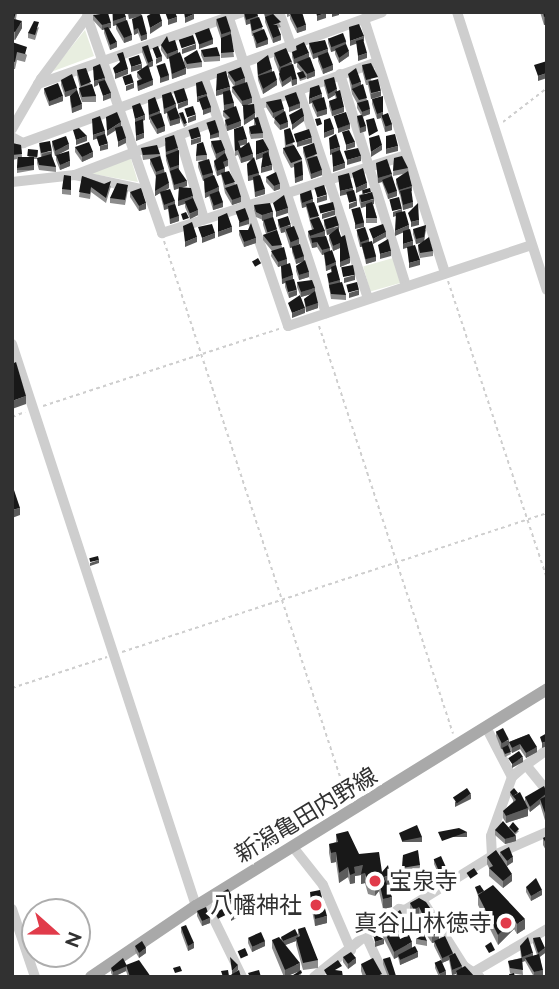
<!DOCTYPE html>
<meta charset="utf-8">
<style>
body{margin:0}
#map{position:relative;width:559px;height:989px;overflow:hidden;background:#fff;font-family:Raleway,"Noto Sans JP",sans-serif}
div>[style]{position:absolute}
.green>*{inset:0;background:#e8eee0;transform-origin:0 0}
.path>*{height:2px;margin-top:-1px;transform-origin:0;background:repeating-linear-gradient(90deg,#cecece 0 3.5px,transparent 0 7px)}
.minor>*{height:10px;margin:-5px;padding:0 5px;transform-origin:5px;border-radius:5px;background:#cecece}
.major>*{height:12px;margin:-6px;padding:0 6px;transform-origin:6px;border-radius:6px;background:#a9a9a9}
.wall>*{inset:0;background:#8c8c8c}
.shaded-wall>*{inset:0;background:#5d5d5d;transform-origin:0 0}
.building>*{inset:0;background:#181818;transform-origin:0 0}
.dots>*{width:19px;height:19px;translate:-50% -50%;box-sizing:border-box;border:4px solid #fff;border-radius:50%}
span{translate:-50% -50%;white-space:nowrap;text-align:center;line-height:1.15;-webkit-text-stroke:7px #fff;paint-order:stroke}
.street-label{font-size:23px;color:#313131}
.poi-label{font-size:23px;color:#313131}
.left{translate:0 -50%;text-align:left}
.right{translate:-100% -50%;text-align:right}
.frame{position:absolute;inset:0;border:14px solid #313131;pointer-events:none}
.north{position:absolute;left:21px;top:898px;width:70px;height:70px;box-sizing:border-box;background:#fff;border:2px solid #adadad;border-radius:50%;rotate:111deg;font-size:19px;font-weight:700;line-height:28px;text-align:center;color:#313131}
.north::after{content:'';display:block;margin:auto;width:24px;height:32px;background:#e13b4a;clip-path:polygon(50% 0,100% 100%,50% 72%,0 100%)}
</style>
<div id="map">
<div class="green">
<div style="clip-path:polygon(85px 30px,94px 56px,51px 72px)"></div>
<div style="clip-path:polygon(130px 156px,138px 182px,87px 173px)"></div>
<div style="left:393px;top:258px;width:26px;height:31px;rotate:74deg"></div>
</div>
<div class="path">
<div style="left:503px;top:122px;width:56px;rotate:-37.7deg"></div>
<div style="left:164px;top:241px;width:589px;rotate:71.81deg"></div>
<div style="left:448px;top:281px;width:314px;rotate:71.6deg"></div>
<div style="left:319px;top:326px;width:429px;rotate:71.8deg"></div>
<div style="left:43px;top:406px;width:250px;rotate:-18.1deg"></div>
<div style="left:12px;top:417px;width:14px;rotate:-21deg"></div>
<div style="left:122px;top:652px;width:447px;rotate:-18.1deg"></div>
<div style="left:12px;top:688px;width:100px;rotate:-18.1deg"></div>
</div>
<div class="minor">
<div style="left:227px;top:12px;width:317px;rotate:71.8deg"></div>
<div style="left:279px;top:12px;width:38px;rotate:70deg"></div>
<div style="left:457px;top:12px;width:292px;rotate:72.1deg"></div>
<div style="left:87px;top:16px;width:230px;rotate:70.9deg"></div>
<div style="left:162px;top:233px;width:257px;rotate:-17.7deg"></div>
<div style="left:364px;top:19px;width:267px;rotate:72.3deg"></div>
<div style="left:340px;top:74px;width:222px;rotate:72.7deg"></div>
<div style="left:204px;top:79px;width:261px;rotate:71.2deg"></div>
<div style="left:288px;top:326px;width:256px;rotate:-18.4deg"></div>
<div style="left:38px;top:84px;width:216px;rotate:-19.4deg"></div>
<div style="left:299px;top:91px;width:218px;rotate:71.6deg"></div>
<div style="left:258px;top:105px;width:123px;rotate:-19.9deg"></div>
<div style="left:12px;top:129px;width:58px;rotate:-59.9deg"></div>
<div style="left:41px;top:79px;width:82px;rotate:-53.4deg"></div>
<div style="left:179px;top:135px;width:88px;rotate:73.4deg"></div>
<div style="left:12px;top:137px;width:13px;rotate:29deg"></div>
<div style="left:23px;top:143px;width:382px;rotate:-20deg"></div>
<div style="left:75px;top:175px;width:73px;rotate:11.9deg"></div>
<div style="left:12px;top:182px;width:63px;rotate:-6.3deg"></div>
<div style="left:75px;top:175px;width:153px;rotate:-21deg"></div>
<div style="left:12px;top:344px;width:591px;rotate:71.87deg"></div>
<div style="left:487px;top:729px;width:54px;rotate:62.5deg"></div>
<div style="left:512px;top:777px;width:18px;rotate:-41deg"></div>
<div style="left:526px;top:765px;width:33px;rotate:51deg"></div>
<div style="left:526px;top:765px;width:26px;rotate:-36deg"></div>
<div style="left:293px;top:847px;width:48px;rotate:51.7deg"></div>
<div style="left:323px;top:885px;width:71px;rotate:66.7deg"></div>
<div style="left:492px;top:856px;width:20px;rotate:-93deg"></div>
<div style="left:491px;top:836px;width:63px;rotate:-70.4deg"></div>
<div style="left:205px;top:901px;width:85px;rotate:64deg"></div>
<div style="left:424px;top:903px;width:75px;rotate:57.6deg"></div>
<div style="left:464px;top:966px;width:19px;rotate:35deg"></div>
<div style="left:12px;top:909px;width:72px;rotate:71.3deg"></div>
<div style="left:367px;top:938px;width:43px;rotate:65.2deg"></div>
<div style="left:472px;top:973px;width:87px;rotate:-30.4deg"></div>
<div style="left:314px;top:977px;width:109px;rotate:-38.7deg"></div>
<div style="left:399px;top:909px;width:6px;rotate:9deg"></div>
<div style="left:405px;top:910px;width:102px;rotate:-31.8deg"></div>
<div style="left:492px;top:856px;width:60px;rotate:-23.6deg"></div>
</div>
<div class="major">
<div style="left:91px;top:977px;width:127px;rotate:-34.1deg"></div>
<div style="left:196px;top:906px;width:413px;rotate:-31.7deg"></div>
</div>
<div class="wall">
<div style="clip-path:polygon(12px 12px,21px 12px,21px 13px,17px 13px,16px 19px,22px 28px,15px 40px,12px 39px)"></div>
<div style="clip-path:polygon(112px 12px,126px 21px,132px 40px,124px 43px,116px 29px,116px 25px,113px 26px)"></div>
<div style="clip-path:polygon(127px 12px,141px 12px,147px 39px,141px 41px,138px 33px,134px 35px,132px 19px,138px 17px,129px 19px)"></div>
<div style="clip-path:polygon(244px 12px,258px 17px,268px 44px,256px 48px,253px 36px,252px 36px,250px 23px,246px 25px,244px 17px)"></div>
<div style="clip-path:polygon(263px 12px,276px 12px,274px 14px,281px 27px,278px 28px,281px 40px,273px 43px,265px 22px,265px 17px,267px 16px,265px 17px)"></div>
<div style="clip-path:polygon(287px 12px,306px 30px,297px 33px,290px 19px,290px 16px,287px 17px)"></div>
<div style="clip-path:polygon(540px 12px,547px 12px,547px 24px,544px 25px)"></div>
<div style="clip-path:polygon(93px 15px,111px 28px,109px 28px,117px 47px,110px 50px,104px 33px,104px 29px,102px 30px,93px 20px)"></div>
<div style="clip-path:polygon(216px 19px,231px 35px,234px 57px,221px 58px,221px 39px,216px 24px)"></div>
<div style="clip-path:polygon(39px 27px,35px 40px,28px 38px,28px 33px)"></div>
<div style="clip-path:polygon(328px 38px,346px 45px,349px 56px,339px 63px,335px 54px,335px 51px,331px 52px,328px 43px)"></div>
<div style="clip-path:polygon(12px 42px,27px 55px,25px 62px,17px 60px,15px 69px,12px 69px)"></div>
<div style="clip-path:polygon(169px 42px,178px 53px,186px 74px,172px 79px,169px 58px,167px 59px,161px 50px,161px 45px)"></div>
<div style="clip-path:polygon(309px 43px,328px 53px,333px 70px,323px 74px,318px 61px,318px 57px,313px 59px,309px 48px)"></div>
<div style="clip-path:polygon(296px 46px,309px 58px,315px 76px,307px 79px,306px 78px,306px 79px,300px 81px,297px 73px,301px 72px,297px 67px,297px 63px,294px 64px,292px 57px,292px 52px,296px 50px)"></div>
<div style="clip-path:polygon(142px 47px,153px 66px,149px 67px,153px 85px,138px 91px,137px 86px,137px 81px,139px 80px,137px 77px,137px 72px,147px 65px,142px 52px)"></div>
<div style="clip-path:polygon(201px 50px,220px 56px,220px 61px,204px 62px,201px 55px)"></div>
<div style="clip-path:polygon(274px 54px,292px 64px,297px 84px,292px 86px,291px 81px,282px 87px,279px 79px,280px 71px,279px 72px,274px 59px)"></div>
<div style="clip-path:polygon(184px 58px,202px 62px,202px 67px,187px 69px,184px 63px)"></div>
<div style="clip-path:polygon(257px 63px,272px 72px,277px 85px,263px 94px,258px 80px)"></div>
<div style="clip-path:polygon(362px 65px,381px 96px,371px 99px,368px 85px,366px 85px,362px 70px)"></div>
<div style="clip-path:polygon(77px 70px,91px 84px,96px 96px,96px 102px,82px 102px,79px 93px,79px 88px,80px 88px,77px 75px)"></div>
<div style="clip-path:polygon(228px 72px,245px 82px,252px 103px,248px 104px,255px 118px,244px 125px,243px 106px,232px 92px,232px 87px,234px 86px,228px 77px)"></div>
<div style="clip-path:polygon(348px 74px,361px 85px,367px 100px,370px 114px,363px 116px,366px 131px,360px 133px,357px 121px,357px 116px,361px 115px,357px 108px,357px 103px,352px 94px)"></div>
<div style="clip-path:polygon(61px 80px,77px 90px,82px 109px,72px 113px,70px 101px,70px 96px,72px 95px,65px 97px,61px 85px)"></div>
<div style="clip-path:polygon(324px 80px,337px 91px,344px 112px,332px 116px,329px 106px,329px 101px,336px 99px,335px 95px,328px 99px,324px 85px)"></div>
<div style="clip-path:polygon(44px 88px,63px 101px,49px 106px,44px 93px)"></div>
<div style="clip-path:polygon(230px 90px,234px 107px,241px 126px,227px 131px,225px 125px,225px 120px,226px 119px,223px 116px,223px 111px,224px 110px,223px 94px,216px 96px)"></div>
<div style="clip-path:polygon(162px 95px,176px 108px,179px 116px,179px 113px,187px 125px,184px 127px,179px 116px,180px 123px,170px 126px,167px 117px,167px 113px,164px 114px)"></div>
<div style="clip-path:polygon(322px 98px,327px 114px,317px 117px,312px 106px,312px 103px,309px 104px)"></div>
<div style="clip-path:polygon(372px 99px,383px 115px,392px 130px,385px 132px,381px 118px,377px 119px,372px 104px)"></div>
<div style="clip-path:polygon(148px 100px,160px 114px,165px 131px,157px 134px,150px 122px,150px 119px,149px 120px)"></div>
<div style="clip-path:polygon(266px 102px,284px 111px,288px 127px,280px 130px,274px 123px,275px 117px,273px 118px,266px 107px)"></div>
<div style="clip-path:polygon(254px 118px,263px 133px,263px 138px,251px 139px,249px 132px,249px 127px,254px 125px)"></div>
<div style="clip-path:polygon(234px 129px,247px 144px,240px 146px,240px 148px,253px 158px,265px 194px,255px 197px,253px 180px,248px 181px,247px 164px,251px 160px,241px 163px,238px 155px,235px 156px)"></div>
<div style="clip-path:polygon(284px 130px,295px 147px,302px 159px,303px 180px,295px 183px,294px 167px,291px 168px,283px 153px,283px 148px,285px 148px)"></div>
<div style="clip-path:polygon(52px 141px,69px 149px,57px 155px,70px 166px,60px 170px,56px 160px,56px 155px,55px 156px,52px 146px)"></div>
<div style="clip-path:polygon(211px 141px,225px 153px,228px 166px,225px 167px,225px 172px,235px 184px,241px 202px,232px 205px,225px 193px,221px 174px,217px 176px,214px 166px,214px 161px,216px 159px,211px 146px)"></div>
<div style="clip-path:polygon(12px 143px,21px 145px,22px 157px,28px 157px,38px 150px,37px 158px,41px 157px,39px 144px,52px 156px,56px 167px,56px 172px,39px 170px,37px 163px,37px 159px,34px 159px,34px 170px,17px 173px,17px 159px,12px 160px)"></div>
<div style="clip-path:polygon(165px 143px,178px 151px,179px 150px,179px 170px,187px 186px,182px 187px,193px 199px,198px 215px,190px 219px,185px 207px,185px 204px,178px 206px,179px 188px,174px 190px,170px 173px,166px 160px)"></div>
<div style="clip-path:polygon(75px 147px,93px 157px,82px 162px,75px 152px)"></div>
<div style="clip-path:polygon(303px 147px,317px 157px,322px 175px,311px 179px,303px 152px)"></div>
<div style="clip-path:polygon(141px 148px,160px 154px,169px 188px,166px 190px,175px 204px,179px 221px,170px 224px,168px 209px,164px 210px,160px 193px,155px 196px,156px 177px,150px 164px,150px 159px,143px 160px)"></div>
<div style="clip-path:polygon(207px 155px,207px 159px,223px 207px,213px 210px,209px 196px,205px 198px,204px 180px,203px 181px,198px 167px,198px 162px,204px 160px,196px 161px,196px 156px)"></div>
<div style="clip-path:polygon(394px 158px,408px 168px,412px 191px,411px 191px,413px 207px,403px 210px,400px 195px,396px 184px,396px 179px,403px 174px,393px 176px)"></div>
<div style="clip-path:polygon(376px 163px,392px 176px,397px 196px,388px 199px,382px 182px,378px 183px)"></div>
<div style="clip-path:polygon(71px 176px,71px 195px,62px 194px,62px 189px)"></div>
<div style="clip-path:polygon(82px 176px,111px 186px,106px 203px,91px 192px,90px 199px,79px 197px)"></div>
<div style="clip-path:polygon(266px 177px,280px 189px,274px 191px,266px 182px)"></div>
<div style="clip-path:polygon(128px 190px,125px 205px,110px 203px,110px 198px)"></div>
<div style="clip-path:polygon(362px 190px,374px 204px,373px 204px,377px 218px,377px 223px,366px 223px,366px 206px,361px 208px,359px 200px,359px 195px,362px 194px)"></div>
<div style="clip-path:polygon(130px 192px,146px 209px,139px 211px,130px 197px)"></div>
<div style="clip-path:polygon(300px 194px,313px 202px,330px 251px,336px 266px,340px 282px,346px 295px,346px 300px,331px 299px,327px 274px,331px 272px,331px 269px,326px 271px,324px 254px,322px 255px,317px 247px,312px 248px,308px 236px,308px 231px,312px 230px,306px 207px,302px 208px,300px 199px)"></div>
<div style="clip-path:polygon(254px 205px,273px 217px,287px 264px,293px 279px,297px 295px,289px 298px,285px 287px,285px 283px,282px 284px,281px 266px,278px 267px,271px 256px,272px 251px,263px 240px,263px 235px,266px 234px,263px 225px,263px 220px,256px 217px,254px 210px)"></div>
<div style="clip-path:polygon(278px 220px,291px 227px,299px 244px,290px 248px,285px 232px,281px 233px,278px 225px)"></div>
<div style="clip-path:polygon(324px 220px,339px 231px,350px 263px,340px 267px,340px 248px,333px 251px,329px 240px,329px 235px,332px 233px,327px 235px,324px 225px)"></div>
<div style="clip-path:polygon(413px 229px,426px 230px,424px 241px,433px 251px,433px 256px,420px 258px,418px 250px,418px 245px,422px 242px,416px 244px,413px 234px)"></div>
<div style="clip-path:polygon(239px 230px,256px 243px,244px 247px,239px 235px)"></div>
<div style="clip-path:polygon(357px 230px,369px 242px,376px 261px,366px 264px,362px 247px,360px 247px,357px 235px)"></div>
<div style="clip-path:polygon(292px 247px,304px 260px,309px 277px,299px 280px,296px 271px,296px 266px,302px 262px,296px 264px,292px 252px)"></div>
<div style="clip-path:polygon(297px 282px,315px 291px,318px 308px,306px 312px,304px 299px,311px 294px,301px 297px,297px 287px)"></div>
<div style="clip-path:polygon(496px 731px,509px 745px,509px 747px,509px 742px,529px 734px,537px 752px,526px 758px,520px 749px,512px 753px,509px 748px,511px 754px,505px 757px,502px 748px,501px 749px,496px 736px)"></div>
<div style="clip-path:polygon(547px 791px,547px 827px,540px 804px,530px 812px,528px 809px,528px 816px,506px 823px,503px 818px,503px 811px,513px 802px,513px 800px,510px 795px,510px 792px,525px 801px,525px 797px)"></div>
<div style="clip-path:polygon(509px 827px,519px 831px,515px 835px,516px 841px,505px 844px,495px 835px,495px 830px)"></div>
<div style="clip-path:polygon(336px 834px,359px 854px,382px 872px,390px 885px,387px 886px,392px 907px,383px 909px,379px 891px,375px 896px,368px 894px,365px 883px,361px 884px,361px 875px,355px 876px,355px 883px,350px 884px,348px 877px,339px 883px,336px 862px,331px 863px,329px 853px,329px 844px,336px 842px)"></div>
<div style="clip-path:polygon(547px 836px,547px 852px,543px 845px,543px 838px)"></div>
<div style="clip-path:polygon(500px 852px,513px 862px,507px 866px,512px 881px,503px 888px,489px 876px,489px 868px,487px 864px,487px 857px,500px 856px)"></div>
<div style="clip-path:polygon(403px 855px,420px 865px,420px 870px,402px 873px)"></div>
<div style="clip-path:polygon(434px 859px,446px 872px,439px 875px,434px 864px)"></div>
<div style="clip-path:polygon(475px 887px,484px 891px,525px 929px,517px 934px,514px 929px,498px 945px,478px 905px,478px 896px)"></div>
<div style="clip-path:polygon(526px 887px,542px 895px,531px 901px,526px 892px)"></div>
<div style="clip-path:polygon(310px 892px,327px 923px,315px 926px,310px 900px)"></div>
<div style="clip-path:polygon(219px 894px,233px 903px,224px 908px,219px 899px)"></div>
<div style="clip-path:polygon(419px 898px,439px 939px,453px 954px,462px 968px,475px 977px,456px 977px,456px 974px,452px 975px,449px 960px,442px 963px,446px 976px,439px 977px,435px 968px,435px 963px,441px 960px,434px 946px,434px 943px,432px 943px,419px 924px,419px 915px,414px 918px,410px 910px,410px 903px)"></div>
<div style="clip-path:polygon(197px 911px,210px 923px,202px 926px,197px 916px)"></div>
<div style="clip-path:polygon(391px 917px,408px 931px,401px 935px,397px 931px,400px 939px,412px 948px,418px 957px,400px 965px,398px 957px,394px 959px,380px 931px,380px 923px,392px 929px,395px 927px,391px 922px)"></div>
<div style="clip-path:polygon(181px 927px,194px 948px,188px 951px,181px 932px)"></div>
<div style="clip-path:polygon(298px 929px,318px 960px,318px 968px,303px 970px,296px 945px,296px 941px,285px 945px,302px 977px,297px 972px,284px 977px,272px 948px,272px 940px,281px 940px,281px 937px,298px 935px,298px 937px)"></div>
<div style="clip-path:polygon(248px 938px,265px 946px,252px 952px,248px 943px)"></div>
<div style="clip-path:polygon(533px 938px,545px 953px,540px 957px,543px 975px,534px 977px,525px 961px,522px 962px,523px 975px,510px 973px,508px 961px,521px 958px,520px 946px,533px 956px,537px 955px,533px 943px)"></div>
<div style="clip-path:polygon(416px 939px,427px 941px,427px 946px,416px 944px)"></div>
<div style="clip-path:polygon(135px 946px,146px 953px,139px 958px,135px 951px)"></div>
<div style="clip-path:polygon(343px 957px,356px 963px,348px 969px,343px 962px)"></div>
<div style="clip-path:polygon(383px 959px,396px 977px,388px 977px,383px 964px)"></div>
<div style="clip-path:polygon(361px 964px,382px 977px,363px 977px,361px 971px)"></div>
<div style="clip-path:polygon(126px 965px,151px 977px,128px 977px,126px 971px,113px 977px,111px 973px,111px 968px)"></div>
</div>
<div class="shaded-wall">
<div style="clip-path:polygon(136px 12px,141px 12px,141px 16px,129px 19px,129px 14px)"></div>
<div style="clip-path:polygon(265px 12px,276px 12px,276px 13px,265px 17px)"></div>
<div style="clip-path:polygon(332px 12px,339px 12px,339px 15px,332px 17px)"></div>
<div style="clip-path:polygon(326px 13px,326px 18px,317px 21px,317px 16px)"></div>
<div style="clip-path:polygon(194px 14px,194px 19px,185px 23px,185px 18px)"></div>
<div style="clip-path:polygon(258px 16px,258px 21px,246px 25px,246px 20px)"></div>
<div style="clip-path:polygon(547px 16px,547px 24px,544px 25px,544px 17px)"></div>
<div style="clip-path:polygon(126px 17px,126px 22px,113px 26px,113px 21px)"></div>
<div style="clip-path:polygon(177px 17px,177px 22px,168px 25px,168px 20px)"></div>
<div style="clip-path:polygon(22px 21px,22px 28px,15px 40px,15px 32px)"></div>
<div style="clip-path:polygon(162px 21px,162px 26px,150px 34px,150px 28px)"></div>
<div style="clip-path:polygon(111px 23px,111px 28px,102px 30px,102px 25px)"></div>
<div style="clip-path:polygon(306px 25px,306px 30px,297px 33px,297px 28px)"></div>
<div style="clip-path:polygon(138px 28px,138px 33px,134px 35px,134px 30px)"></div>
<div style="clip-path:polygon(231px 31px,231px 36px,221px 39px,221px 34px)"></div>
<div style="clip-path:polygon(147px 34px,147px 39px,141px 41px,141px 36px)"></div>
<div style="clip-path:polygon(132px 35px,132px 40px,124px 43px,124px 38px)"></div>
<div style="clip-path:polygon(281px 35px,281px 40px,273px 43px,273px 38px)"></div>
<div style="clip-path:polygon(364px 36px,364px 41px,350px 46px,350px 41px)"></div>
<div style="clip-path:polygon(213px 39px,213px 44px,199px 49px,199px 43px)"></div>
<div style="clip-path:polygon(268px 39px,268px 44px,256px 48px,256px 43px)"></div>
<div style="clip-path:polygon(346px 41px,346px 46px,331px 52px,331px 47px)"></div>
<div style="clip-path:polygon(117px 42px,117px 47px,110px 50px,110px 45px)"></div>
<div style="clip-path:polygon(196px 44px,196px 49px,182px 54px,182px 49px)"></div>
<div style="clip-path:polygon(328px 49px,328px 54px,313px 59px,313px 54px)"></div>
<div style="clip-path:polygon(178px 50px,178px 56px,167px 59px,167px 54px)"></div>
<div style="clip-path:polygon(349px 51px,349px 56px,339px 63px,339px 58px)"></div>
<div style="clip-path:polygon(309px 53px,309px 58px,294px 64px,294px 59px)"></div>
<div style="clip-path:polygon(367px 53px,367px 58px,358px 61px,358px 56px)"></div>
<div style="clip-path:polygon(162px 56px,162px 61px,156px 64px,156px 59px)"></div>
<div style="clip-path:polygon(153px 61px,153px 66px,148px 68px,148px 63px)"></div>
<div style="clip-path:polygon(292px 62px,292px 67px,279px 72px,279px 67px)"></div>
<div style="clip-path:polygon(142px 64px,142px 69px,131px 72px,131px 67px)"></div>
<div style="clip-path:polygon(333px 65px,333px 70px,323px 74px,323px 69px)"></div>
<div style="clip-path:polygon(186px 68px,186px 74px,172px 79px,172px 74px)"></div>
<div style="clip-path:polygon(128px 69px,128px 74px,115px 79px,115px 74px)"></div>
<div style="clip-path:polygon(272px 69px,272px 74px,258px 76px,258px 80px,258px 75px)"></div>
<div style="clip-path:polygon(315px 71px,315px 76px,307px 79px,307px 74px)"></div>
<div style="clip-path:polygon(547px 73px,547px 78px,538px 81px,538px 76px)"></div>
<div style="clip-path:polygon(169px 75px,169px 80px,160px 83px,160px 78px)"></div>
<div style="clip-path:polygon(291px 76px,291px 81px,282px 87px,282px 82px)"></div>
<div style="clip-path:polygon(105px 78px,105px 83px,98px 82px,98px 85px,94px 87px,94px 81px)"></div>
<div style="clip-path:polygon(245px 78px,245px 83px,235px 87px,235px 82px)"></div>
<div style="clip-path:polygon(297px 79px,297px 84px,292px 86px,292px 80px)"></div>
<div style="clip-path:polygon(153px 80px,153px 85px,138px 91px,138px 86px)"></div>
<div style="clip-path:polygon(277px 80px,277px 85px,263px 94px,263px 89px)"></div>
<div style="clip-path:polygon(361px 82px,361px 87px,352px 90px,352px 85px)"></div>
<div style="clip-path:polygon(134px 83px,134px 88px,126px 91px,126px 86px)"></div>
<div style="clip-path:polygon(230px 87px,230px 92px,216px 96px,216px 91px)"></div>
<div style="clip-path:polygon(77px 88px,77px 93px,65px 97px,65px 92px)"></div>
<div style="clip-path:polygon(337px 89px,337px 94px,335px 92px,335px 95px,328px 99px,328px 94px)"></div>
<div style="clip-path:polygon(381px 91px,381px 96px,371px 99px,371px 94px)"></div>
<div style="clip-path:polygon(111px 93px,111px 98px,103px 101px,103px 96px)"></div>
<div style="clip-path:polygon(207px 94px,207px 99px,199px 99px,199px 102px,197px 102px,197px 97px)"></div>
<div style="clip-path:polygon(322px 94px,322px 99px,309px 104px,309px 99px)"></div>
<div style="clip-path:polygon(63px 96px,63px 101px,49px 106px,49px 101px)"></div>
<div style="clip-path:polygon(252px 98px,252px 103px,242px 106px,242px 101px)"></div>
<div style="clip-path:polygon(188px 100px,188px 105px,178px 109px,178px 104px)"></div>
<div style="clip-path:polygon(234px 103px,234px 108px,224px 110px,224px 105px)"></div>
<div style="clip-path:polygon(300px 103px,300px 108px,289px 112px,289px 107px)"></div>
<div style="clip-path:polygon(82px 104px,82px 109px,72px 113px,72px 108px)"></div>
<div style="clip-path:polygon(176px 104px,176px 109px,164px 114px,164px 109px)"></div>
<div style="clip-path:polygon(211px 107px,211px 112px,203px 115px,203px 110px)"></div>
<div style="clip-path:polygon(344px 107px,344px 112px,332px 116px,332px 111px)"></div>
<div style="clip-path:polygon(284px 109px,284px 114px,273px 118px,273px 113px)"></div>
<div style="clip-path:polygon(327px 109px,327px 114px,317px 117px,317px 112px)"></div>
<div style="clip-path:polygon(370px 109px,370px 114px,362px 117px,362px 112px)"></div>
<div style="clip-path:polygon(160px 111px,160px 116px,150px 117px,150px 119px,149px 120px,149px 115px)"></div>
<div style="clip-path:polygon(383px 112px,383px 117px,381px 115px,381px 118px,377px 119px,377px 114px)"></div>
<div style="clip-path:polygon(255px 113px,255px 118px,244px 125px,244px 120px)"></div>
<div style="clip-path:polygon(145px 115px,145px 120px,135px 124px,135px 119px)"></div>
<div style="clip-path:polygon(196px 115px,196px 120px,188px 123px,188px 118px)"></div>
<div style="clip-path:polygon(304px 116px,304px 121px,292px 130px,292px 125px)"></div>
<div style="clip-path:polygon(180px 118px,180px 123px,170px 126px,170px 121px)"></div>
<div style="clip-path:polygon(241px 121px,241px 126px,227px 131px,227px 126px)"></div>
<div style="clip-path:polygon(121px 122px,121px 127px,107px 136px,107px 131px)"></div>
<div style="clip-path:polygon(288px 122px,288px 127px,280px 130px,280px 125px)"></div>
<div style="clip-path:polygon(350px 124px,350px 129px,338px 133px,338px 128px)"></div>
<div style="clip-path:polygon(392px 124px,392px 130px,385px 132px,385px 127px)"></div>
<div style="clip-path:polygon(165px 126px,165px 131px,157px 134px,157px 129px)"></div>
<div style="clip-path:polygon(366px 126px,366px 131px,360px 133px,360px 128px)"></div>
<div style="clip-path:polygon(334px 129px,334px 134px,324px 138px,324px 133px)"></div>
<div style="clip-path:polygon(105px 131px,105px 136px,93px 140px,93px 135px)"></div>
<div style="clip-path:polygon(219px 132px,219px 137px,210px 139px,210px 134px)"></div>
<div style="clip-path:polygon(144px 133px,144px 138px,136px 141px,136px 136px)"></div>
<div style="clip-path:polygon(87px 136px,87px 141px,76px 145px,76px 140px)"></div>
<div style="clip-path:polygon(201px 137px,201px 142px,191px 145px,191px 140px)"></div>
<div style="clip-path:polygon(126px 138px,126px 143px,118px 147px,118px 142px)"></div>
<div style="clip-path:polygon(312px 138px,312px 143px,297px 147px,297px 142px)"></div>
<div style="clip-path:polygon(247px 139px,247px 144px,238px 146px,238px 141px)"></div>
<div style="clip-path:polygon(355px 142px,355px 147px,346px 150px,346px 145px)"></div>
<div style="clip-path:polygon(69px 144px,69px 149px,55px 156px,55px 151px)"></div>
<div style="clip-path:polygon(108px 144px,108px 149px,100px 151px,100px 146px)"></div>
<div style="clip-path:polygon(382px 145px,382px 150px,371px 157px,371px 152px)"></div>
<div style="clip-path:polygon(398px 146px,398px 151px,386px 154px,386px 149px)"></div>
<div style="clip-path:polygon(340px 147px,340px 152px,330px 155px,330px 150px)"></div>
<div style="clip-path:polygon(178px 148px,178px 153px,166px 157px,166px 152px)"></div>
<div style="clip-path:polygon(225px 150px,225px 155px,216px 159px,216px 154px)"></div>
<div style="clip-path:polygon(269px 150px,269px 155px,256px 160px,256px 155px)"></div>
<div style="clip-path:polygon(52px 151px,52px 156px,42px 159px,42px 154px)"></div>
<div style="clip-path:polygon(93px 152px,93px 157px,82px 162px,82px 157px)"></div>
<div style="clip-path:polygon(253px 154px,253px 159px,241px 163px,241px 158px)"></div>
<div style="clip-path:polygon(361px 156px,361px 161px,347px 165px,347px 160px)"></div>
<div style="clip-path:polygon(228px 160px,228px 166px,223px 167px,223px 162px)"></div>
<div style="clip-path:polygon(70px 161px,70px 166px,60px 170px,60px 165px)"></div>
<div style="clip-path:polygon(345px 163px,345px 168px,333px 172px,333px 167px)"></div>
<div style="left:34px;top:165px;width:5px;height:17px;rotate:90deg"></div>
<div style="clip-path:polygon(179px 165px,179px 170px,170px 173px,170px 168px)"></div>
<div style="clip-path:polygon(272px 165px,272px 170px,261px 173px,261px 168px)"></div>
<div style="clip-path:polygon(225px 168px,225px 173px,217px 176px,217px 171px)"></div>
<div style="clip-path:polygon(164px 169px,164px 174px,156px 177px,156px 172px)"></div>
<div style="clip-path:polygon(322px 170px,322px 175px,311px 179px,311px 174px)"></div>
<div style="clip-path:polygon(213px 172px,213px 177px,203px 181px,203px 175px)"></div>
<div style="clip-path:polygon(259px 173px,259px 178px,248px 181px,248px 176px)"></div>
<div style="clip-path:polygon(392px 174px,392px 179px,382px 180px,382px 182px,378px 183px,378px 178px)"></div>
<div style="clip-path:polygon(303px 175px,303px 180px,295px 183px,295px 178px)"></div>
<div style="clip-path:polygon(187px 181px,187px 186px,174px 190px,174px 185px)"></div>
<div style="clip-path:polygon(169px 183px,169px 188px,155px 196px,155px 191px)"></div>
<div style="clip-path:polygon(367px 183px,367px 188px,356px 193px,356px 188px)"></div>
<div style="clip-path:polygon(280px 184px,280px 189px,274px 191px,274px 186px)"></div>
<div style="clip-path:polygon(412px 186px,412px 191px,401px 194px,400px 191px,399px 195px,399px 190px)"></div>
<div style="clip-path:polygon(219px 187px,219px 192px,205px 198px,205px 193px)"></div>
<div style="clip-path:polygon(353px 188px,353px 193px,340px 196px,340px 191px)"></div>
<div style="clip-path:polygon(265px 189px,265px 194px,255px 197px,255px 192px)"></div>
<div style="clip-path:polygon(397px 191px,397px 196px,388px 199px,388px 194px)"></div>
<div style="clip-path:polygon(327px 195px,327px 200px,317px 203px,317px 198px)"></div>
<div style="clip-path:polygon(193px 196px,193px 201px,178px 206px,178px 201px)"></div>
<div style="clip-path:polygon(241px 197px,241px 202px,232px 205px,232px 200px)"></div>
<div style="clip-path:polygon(313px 199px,313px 204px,302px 208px,302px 203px)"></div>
<div style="clip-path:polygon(374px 199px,374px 204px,361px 208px,361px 203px)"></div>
<div style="clip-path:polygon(175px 201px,175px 206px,164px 210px,164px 205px)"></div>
<div style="clip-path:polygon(357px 201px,357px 206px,349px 209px,349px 204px)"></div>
<div style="clip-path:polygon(223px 202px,223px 207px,213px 210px,213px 205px)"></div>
<div style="clip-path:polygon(413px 202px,413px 207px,403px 210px,403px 205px)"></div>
<div style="clip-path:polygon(146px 203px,146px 209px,139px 211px,139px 206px)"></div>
<div style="clip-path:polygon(288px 208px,288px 213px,276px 217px,276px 212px)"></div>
<div style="clip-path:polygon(402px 209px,402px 214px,393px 217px,393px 212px)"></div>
<div style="clip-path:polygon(198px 210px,198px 215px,190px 219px,190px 214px)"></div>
<div style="clip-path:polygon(335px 210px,335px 215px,322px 219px,322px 214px)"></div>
<div style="clip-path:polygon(273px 212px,273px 217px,262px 221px,262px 215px)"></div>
<div style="clip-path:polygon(179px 216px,179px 221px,170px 224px,170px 219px)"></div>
<div style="clip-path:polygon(249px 219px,249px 224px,239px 227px,239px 222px)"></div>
<div style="clip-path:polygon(419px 220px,419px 225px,411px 227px,411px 222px)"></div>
<div style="clip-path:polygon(364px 222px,364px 227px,355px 229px,355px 224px)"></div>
<div style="clip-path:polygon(291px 225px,291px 230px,285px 229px,285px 232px,281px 233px,281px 228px)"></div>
<div style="clip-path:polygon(409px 225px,409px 230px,395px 236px,395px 231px)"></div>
<div style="clip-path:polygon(426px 225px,424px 242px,416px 244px,416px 239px)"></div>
<div style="clip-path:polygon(339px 226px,339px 231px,327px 235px,327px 230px)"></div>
<div style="clip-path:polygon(232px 227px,232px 232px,218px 237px,218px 232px)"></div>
<div style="clip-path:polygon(325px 231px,325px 236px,311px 238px,310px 241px,310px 236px)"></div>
<div style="clip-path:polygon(386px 232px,386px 237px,373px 244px,373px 239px)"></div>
<div style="clip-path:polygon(215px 233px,215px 238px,202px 243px,202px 238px)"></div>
<div style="clip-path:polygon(197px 237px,197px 242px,185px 247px,185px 242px)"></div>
<div style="clip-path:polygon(256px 238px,256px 243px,244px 247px,244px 242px)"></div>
<div style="clip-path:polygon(299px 239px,299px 244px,290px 248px,290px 242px)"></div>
<div style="clip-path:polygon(369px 239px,369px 244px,360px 247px,360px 242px)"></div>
<div style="clip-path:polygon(413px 241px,413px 246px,403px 249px,403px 244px)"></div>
<div style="clip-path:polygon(317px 242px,317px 247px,312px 248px,312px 243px)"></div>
<div style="clip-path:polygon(340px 243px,340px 248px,333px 251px,333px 246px)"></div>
<div style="clip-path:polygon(330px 248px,330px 253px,322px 255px,322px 250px)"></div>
<div style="clip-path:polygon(391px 251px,391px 256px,380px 259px,380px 254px)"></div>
<div style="clip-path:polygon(304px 256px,304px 261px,296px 264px,296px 259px)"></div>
<div style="clip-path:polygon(376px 256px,376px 261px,366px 264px,366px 259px)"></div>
<div style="clip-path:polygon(350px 258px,350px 263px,340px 267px,340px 262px)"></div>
<div style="clip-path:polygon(287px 259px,287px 264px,278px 267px,278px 262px)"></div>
<div style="clip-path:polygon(420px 260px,420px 265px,409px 268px,409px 263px)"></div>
<div style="clip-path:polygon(336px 262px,336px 267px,326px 271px,326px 266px)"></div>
<div style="clip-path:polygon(309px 272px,309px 277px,299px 280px,299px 275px)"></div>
<div style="clip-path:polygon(293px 275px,293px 280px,282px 284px,282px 279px)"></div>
<div style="clip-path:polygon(355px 275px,355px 280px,344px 283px,344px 278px)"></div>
<div style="clip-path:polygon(340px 280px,340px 285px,329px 288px,329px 283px)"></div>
<div style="clip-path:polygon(315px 288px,315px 293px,301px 297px,301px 292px)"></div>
<div style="clip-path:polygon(297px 290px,297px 295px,289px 298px,289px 293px)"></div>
<div style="clip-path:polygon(359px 290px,359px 295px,349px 298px,349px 293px)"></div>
<div style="clip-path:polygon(318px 303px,318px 308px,306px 312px,306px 307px)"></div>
<div style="clip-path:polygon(305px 308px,305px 313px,292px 318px,292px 313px)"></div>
<div style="clip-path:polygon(26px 396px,26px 404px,12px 409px,12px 401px)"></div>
<div style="clip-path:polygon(20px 508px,20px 515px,12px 518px,12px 510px)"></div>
<div style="clip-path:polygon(99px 560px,99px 563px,90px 566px,90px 563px)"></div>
<div style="clip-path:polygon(509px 740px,509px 745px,501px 749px,501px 743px)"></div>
<div style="clip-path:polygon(547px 741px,547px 746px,542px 748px,542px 743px)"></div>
<div style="clip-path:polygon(520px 744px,520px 749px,512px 753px,512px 748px)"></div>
<div style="clip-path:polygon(537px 747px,537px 752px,526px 758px,526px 753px)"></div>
<div style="clip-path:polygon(523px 757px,523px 762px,512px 768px,512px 763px)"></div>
<div style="clip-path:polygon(547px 793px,547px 798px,540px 799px,540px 804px,530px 812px,530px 807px)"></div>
<div style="clip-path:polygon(471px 794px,471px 799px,455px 807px,455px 802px)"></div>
<div style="clip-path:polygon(528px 808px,528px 816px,506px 823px,506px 816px)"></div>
<div style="left:467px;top:832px;width:5px;height:27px;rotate:90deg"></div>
<div style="clip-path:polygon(516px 836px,516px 841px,505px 844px,505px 839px)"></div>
<div style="left:422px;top:837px;width:5px;height:20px;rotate:90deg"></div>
<div style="clip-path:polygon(336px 852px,336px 862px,331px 863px,331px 853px)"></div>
<div style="clip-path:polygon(513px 857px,513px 862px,507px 866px,507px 861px)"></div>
<div style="clip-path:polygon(363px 865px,365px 873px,365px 883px,361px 884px,361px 875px,355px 876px,355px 883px,350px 884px,350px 875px,354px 867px)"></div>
<div style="clip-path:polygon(348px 867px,348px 877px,339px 883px,339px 873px)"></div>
<div style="clip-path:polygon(446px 867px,446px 872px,439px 875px,439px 870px)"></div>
<div style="clip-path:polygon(512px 874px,512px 881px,503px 888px,503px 881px)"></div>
<div style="clip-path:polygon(390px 875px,390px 885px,384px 886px,384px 877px)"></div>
<div style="clip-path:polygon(379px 881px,379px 891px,375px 896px,375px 886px)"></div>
<div style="clip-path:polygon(542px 890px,542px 895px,531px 901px,531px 896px)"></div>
<div style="clip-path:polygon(392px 897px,392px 907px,383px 909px,383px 899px)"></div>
<div style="clip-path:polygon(233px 898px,233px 903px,224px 908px,224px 903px)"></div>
<div style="clip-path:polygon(249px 906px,249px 911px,231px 921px,231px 916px)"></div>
<div style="clip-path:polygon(419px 907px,419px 915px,414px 918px,414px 910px)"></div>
<div style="clip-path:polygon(327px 916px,327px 923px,315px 926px,315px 919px)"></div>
<div style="clip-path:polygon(210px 918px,210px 923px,202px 926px,202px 921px)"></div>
<div style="clip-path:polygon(514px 919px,514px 929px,498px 945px,498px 935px)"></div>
<div style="clip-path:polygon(525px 919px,525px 929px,517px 934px,517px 924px)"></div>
<div style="clip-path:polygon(408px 925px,408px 931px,401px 935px,401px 930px)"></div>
<div style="clip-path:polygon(439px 933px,439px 940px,432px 943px,432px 936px)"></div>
<div style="clip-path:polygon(298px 935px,298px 940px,296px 938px,296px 941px,283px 946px,283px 941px)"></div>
<div style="clip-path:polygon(384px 939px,384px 944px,375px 947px,375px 942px)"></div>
<div style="clip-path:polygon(265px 941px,265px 946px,252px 952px,252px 947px)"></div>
<div style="clip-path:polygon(412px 942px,412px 950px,394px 959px,394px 952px)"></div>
<div style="clip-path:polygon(194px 943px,194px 948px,188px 951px,188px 946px)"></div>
<div style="clip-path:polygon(146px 948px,146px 953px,139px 958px,139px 953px)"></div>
<div style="clip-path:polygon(545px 948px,545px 953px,538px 958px,538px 953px)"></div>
<div style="clip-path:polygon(418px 952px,418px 957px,400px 965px,400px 960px)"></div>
<div style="clip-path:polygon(453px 953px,453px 958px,449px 956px,449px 960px,442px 963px,442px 958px)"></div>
<div style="clip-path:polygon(533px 953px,533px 958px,525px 958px,525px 961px,522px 962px,522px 957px)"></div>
<div style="clip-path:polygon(356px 958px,356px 963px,348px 969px,348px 964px)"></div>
<div style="clip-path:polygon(300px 963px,300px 971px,285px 977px,285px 970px)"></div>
<div style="clip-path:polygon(238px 965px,238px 970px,232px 976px,232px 971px)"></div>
<div style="clip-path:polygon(126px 966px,126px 971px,113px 977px,113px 972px)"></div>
<div style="clip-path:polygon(462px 966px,462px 971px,456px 971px,456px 974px,452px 975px,452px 970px)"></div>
<div style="clip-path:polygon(543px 970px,543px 975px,534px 977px,534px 972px)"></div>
<div style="clip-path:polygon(446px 971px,446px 976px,440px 977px,440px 974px)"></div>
</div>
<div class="building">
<div style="clip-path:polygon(12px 12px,16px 12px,14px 19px,22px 21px,15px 32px,12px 31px)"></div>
<div style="clip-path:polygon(113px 12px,124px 12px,126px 17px,113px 21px)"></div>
<div style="clip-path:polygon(154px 12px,159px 12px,162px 21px,150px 28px,147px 16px)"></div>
<div style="clip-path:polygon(165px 12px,175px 12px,177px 17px,168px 20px)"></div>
<div style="clip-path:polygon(184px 12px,193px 12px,194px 14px,185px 18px)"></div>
<div style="clip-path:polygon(244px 12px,257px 12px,258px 16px,246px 20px)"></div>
<div style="clip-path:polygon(296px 12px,302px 12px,306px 25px,297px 28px,290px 14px)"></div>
<div style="clip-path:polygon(316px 12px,326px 12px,326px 13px,317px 16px)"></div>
<div style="clip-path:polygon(543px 12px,547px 12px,547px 16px,544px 17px)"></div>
<div style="clip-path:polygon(108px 13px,111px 23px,102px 25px,93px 15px)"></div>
<div style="clip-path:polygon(273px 14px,281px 22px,273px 25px,277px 25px,281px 35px,273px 38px,265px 17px)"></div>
<div style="clip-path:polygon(142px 15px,147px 34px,141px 36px,138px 28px,134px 30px,132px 19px)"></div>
<div style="left:226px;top:16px;width:16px;height:10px;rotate:72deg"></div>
<div style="clip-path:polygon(259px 17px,263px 27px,252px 31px,250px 20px)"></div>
<div style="clip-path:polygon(127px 20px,132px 35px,124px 38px,116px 24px)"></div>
<div style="clip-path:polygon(34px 21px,39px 22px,35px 35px,28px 33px)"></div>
<div style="clip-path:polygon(359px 24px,364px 36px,350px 41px,349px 27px)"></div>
<div style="clip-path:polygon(108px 27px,117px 42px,110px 45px,104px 28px)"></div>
<div style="left:209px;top:28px;width:12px;height:15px;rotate:70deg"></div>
<div style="left:264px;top:29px;width:11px;height:12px;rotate:68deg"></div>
<div style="left:343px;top:33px;width:9px;height:16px;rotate:69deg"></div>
<div style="clip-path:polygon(231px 34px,234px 52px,221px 53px,221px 38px)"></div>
<div style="left:193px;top:35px;width:9px;height:15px;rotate:72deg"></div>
<div style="clip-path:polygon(167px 36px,169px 42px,175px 40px,178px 50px,167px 54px,161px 45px)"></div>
<div style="clip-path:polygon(363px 39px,367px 53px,358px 56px,356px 41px)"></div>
<div style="clip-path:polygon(325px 40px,328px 49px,313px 54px,309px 43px)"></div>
<div style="clip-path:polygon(12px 42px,27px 47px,25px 54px,17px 52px,15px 62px,12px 61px)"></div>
<div style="clip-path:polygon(304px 42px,309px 53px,294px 59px,292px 52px,297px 50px,296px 46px)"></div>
<div style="clip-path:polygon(346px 44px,349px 51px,339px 58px,335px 49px)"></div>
<div style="clip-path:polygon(148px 45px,153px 61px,148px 63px,142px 47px)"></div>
<div style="left:158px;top:46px;width:11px;height:6px;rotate:68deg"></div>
<div style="clip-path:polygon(217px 47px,220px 56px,204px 57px,201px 50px)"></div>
<div style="left:286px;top:48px;width:15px;height:13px;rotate:67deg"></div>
<div style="clip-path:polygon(197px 50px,202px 62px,187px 64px,184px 58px)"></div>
<div style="clip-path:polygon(123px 52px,128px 69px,115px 74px,113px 68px,120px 62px,117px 54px)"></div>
<div style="clip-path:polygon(180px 52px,186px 68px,172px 74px,169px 57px)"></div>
<div style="left:328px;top:52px;width:14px;height:11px;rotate:69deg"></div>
<div style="left:139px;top:55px;width:9px;height:11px;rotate:72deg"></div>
<div style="clip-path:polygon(268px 55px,272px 69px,258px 75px,257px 63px)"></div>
<div style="clip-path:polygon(310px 57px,315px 71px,307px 74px,297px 62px)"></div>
<div style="clip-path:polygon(547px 61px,547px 73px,538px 76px,534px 65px)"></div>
<div style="left:165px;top:63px;width:13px;height:9px;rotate:72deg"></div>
<div style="clip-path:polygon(371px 63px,378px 77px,366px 80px,362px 65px)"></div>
<div style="clip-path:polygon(100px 64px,105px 78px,94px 81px,93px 67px)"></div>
<div style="clip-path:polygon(293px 64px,297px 79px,292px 80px,291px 76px,282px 82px,279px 74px,281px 68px)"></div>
<div style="clip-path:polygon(148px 65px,153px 80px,138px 86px,137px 81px,142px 79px,137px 72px)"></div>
<div style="clip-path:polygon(241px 67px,245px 78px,235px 82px,228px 72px)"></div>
<div style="clip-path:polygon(86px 68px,91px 82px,81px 86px,77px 70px)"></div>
<div style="clip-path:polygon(356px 68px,361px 82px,352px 85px,348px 74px)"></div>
<div style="clip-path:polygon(226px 71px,230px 87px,216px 91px,217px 74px)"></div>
<div style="clip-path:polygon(274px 71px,277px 80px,263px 89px,258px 76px)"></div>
<div style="clip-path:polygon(303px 71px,306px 77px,300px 79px,297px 73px)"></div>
<div style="clip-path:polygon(72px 74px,77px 88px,65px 92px,61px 80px)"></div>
<div style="left:131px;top:74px;width:9px;height:9px;rotate:72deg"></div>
<div style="clip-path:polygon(334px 77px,337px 89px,328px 94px,324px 80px)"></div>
<div style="left:378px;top:79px;width:12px;height:10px;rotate:76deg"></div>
<div style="clip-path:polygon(105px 80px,111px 93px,103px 96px,98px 82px)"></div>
<div style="clip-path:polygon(202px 81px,207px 94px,197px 97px,196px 83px)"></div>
<div style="clip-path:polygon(247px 82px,252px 98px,242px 101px,232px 87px)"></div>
<div style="left:58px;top:83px;width:14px;height:15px;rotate:69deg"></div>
<div style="clip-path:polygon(92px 84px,96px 96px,82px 97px,79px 88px)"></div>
<div style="clip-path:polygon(363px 84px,367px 98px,359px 100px,352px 89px)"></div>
<div style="clip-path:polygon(319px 85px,322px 94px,309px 99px,310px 88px)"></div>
<div style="left:184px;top:88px;width:13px;height:11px;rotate:72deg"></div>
<div style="clip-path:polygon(77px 90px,82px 104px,72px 108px,70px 96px)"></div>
<div style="clip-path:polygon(230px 90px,234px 103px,224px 105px,223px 92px)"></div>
<div style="clip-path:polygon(340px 90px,344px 107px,332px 111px,329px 101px,337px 98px,335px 92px)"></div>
<div style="clip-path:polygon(171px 92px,176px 104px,164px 109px,162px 95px)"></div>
<div style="left:296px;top:92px;width:12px;height:12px;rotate:70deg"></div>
<div style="left:207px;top:96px;width:12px;height:9px;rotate:70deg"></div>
<div style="clip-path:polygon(383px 96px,383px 112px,377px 114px,372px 99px)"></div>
<div style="clip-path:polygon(155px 97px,160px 111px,149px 115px,148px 100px)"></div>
<div style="clip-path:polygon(324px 97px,327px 109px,317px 112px,312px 101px)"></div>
<div style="clip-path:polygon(281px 99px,284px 109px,273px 113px,266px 102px)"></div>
<div style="clip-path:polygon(368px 100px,370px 109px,362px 112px,357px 103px)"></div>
<div style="clip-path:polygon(140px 103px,145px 115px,135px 119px,132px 106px)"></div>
<div style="clip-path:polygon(254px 104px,255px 113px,244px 120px,243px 105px)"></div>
<div style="left:193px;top:106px;width:9px;height:9px;rotate:72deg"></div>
<div style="clip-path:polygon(236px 106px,241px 121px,227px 126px,225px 120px,230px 118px,223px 111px)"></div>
<div style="clip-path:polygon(176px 107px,180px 118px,170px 121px,167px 112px)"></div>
<div style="clip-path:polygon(302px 108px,304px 116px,292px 125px,289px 115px)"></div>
<div style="clip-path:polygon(285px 111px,288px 122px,280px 125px,274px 118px)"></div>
<div style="clip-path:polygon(117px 112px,121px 122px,107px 131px,106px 117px)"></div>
<div style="clip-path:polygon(183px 112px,187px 123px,184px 124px,179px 113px)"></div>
<div style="left:346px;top:112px;width:13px;height:13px;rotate:72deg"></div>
<div style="clip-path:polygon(161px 113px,165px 126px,157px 129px,150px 117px)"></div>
<div style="left:388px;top:113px;width:12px;height:7px;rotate:70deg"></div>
<div style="clip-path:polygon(362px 115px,366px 126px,360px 128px,357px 116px)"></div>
<div style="clip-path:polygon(100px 116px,105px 131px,93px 135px,92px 119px)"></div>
<div style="clip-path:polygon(258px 117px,263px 133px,251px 134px,249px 127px,256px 125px,254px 118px)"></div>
<div style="clip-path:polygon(320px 118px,322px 124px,317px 126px,315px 119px)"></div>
<div style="clip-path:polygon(330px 118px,334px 129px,324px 133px,324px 120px)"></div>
<div style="clip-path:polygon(374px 118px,378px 131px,369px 136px,366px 120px)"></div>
<div style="clip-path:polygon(143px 119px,144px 133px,136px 136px,135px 122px)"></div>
<div style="left:215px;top:120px;width:13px;height:9px;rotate:72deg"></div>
<div style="clip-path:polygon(122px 126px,126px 138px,118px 142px,115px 128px)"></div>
<div style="clip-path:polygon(243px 126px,247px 139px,238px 141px,241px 149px,235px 151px,234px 129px)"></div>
<div style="left:198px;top:127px;width:10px;height:10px;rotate:73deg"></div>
<div style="clip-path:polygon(79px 128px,87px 136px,76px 140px,73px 130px)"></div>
<div style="clip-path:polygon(290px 128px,295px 142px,286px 145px,284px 130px)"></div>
<div style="left:309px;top:129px;width:9px;height:16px;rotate:72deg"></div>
<div style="clip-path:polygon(349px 130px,355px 142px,346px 145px,342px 132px)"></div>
<div style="left:105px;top:134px;width:10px;height:9px;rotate:73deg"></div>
<div style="clip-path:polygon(336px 134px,340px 147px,330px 150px,329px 138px)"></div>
<div style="clip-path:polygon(395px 134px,398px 146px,386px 149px,386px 136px)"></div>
<div style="clip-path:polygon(174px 135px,178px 148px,166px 152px,165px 138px)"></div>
<div style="clip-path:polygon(379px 135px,382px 145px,371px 152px,369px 138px)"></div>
<div style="clip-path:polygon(66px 136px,69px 144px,55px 151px,52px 141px)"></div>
<div style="clip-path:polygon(263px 139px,269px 150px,256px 155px,256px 141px)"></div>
<div style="clip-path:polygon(221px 140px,225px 150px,216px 154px,211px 141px)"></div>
<div style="left:50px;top:141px;width:10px;height:11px;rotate:79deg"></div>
<div style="clip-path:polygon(89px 142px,93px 152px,82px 157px,75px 147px)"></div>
<div style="clip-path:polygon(203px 142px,207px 155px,196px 156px,197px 144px)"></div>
<div style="clip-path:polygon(249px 142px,253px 154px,241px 158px,238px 150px)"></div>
<div style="clip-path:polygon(12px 143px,21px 145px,22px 154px,12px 155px)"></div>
<div style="clip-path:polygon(314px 143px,317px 154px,306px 158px,303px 147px)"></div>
<div style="clip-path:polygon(157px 145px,160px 154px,143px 155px,141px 148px)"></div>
<div style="clip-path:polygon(294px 145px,302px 159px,291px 163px,283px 148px)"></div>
<div style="clip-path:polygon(358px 148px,361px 156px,347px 160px,344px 151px)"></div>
<div style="left:28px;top:149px;width:10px;height:7px;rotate:6deg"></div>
<div style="clip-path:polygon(179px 150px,179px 165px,170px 168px,166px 155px)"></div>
<div style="clip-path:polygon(340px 150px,345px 163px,333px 167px,332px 153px)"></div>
<div style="clip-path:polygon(69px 151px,70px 161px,60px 165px,56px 155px)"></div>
<div style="clip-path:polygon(268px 152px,272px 165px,261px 168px,263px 154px)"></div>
<div style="clip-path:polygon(225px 153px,228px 160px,223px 162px,225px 168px,217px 171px,214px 161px)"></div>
<div style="clip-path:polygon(51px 154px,56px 167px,39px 165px,37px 158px)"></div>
<div style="clip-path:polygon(160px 156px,164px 169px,156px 172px,150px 159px)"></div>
<div style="clip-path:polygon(317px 156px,322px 170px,311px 174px,307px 159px)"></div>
<div style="clip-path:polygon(402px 156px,408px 168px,393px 171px,394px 158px)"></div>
<div style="clip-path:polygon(18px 157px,34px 157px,34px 165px,17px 168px)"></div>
<div style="clip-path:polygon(254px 157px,259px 173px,248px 176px,247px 164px)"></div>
<div style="left:209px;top:159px;width:14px;height:11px;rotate:73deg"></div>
<div style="clip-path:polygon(387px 159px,392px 174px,378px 178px,376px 163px)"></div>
<div style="clip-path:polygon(302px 161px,303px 175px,295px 178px,294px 164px)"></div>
<div style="clip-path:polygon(178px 168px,187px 181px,174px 185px,170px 171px)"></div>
<div style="clip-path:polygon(363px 168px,367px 183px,356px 188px,352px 173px)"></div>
<div style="clip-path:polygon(229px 171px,235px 182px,225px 185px,221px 173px)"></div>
<div style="clip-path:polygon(408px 171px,412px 186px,399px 190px,396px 179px)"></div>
<div style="clip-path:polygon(166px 172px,169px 183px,155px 191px,156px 175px)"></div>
<div style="clip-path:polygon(276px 172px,280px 184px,274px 186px,266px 177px)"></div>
<div style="clip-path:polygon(349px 173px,353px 188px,340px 191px,338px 176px)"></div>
<div style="clip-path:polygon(64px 175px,71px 176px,71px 190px,62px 189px)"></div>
<div style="clip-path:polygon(214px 175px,219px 187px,205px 193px,204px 179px)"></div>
<div style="clip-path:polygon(260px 175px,265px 189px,255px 192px,253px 177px)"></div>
<div style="clip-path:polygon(82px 176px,104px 184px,111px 181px,106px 198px,91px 187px,90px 194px,79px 192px)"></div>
<div style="clip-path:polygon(392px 176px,397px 191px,388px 194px,382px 180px)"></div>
<div style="clip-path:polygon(117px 183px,128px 185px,125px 200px,110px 198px)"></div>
<div style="clip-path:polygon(237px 184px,241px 197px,232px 200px,225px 188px)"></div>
<div style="left:324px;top:185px;width:10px;height:10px;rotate:73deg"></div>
<div style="clip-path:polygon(179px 187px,191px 188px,193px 196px,178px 201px)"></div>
<div style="clip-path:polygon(141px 188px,146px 203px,139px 206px,130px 192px)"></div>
<div style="left:370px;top:188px;width:4px;height:8px;rotate:76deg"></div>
<div style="clip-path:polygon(411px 188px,413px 202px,403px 205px,400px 191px)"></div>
<div style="clip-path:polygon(170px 189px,175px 201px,164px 205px,160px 192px)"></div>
<div style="clip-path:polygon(311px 190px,313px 199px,302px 203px,300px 194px)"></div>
<div style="left:354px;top:190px;width:11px;height:8px;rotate:75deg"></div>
<div style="left:219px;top:191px;width:12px;height:10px;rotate:70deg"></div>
<div style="left:372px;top:192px;width:7px;height:13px;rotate:74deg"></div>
<div style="clip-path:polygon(284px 195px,288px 208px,276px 212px,273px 203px)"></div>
<div style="left:399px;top:197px;width:12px;height:10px;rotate:76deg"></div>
<div style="left:193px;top:198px;width:13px;height:9px;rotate:67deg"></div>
<div style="clip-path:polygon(314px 202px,319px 216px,310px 218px,306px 204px)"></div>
<div style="left:333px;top:202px;width:8px;height:15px;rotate:76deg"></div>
<div style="clip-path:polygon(372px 202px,377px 218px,366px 218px,366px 204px)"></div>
<div style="clip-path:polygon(270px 203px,273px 212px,262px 215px,256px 212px,254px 205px)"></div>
<div style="clip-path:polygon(418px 203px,419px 220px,411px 222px,408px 213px)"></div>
<div style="clip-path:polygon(175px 204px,179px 216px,170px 219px,168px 206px)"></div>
<div style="left:360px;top:207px;width:16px;height:9px;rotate:75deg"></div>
<div style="left:245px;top:208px;width:12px;height:10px;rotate:70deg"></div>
<div style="clip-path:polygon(405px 211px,409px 225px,395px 231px,396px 213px)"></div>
<div style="clip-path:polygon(186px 212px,189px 218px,183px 220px,181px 214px)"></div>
<div style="clip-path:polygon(227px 213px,232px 227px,218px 232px,218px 217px)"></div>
<div style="left:288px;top:216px;width:9px;height:11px;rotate:72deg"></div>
<div style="left:336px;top:216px;width:10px;height:13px;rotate:73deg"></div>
<div style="left:273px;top:217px;width:13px;height:10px;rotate:72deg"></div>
<div style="clip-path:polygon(319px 217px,325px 231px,310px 236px,308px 231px,314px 229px,310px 220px)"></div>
<div style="clip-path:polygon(192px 222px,197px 237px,185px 242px,183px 226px)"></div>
<div style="clip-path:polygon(251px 223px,256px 238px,244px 242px,239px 230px,248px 230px)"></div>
<div style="clip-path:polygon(212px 224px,215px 233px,202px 238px,198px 227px)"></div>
<div style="clip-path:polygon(383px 224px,386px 232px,373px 239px,369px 229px)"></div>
<div style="clip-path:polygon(426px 225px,424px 237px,416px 239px,413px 229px)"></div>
<div style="left:294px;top:226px;width:14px;height:9px;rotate:69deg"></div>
<div style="left:365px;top:227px;width:13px;height:9px;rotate:72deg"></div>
<div style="clip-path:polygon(338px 228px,341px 237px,345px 235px,350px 258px,340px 262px,340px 243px,333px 246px,329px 235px)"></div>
<div style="clip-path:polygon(410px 229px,413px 241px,403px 244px,403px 231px)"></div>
<div style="clip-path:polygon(277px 230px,282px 245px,272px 246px,263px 235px)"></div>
<div style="clip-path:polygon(326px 236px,330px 248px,322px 250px,317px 242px,312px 243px,311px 238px)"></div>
<div style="clip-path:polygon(429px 237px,433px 251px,420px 253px,418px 245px)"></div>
<div style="clip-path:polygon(388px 239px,391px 251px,380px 254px,378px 245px)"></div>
<div style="left:372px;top:241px;width:16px;height:11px;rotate:75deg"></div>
<div style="left:300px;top:244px;width:13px;height:9px;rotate:72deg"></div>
<div style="clip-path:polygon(415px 245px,420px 260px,409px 263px,407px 247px)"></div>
<div style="clip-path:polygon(284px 247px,287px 259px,278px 262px,271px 251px)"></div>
<div style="clip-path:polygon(332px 250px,336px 262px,326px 266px,324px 253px)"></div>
<div style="left:258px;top:258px;width:6px;height:7px;rotate:59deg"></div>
<div style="clip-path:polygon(305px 260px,309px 272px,299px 275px,296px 266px)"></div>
<div style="clip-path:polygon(290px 263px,293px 275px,282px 279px,281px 266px)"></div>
<div style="clip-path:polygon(336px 265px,340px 280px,329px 283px,327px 274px,332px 272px,331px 267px)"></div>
<div style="left:353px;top:265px;width:10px;height:12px;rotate:79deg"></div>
<div style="left:294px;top:279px;width:11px;height:9px;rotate:75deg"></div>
<div style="clip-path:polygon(312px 280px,315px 288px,301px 292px,297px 282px)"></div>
<div style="clip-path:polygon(342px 282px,346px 295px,331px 294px,329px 285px)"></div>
<div style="left:357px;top:282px;width:8px;height:11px;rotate:76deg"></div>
<div style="clip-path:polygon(315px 291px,318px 303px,306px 307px,304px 299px)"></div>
<div style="clip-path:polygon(300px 295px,305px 308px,292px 313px,288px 303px)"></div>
<div style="clip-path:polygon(16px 362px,26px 396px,12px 401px,12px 364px)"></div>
<div style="clip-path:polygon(12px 484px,20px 508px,12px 510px)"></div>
<div style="left:98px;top:556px;width:4px;height:9px;rotate:76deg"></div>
<div style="left:503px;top:728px;width:13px;height:8px;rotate:63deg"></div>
<div style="clip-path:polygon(547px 733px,547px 741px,542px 743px,540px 737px)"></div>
<div style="clip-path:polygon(529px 734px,537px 747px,526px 753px,520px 744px,512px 748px,509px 742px)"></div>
<div style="clip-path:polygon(508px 745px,511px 752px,505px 754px,502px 748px)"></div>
<div style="left:519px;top:751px;width:7px;height:13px;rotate:56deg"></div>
<div style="clip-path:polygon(544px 786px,547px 793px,530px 807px,525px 797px)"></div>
<div style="left:467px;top:788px;width:7px;height:17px;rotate:56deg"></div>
<div style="clip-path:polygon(514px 788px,518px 793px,513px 796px,514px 798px,510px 792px)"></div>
<div style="clip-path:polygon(520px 792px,528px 808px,506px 816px,503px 811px,516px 800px,513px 796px)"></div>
<div style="clip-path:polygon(547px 796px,547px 819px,540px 799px)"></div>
<div style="clip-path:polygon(503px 821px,516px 836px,505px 839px,495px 830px)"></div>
<div style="clip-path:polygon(513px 822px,519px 829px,515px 833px,509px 827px)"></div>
<div style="clip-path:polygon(417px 825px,422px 837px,402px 841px,399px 833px)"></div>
<div style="clip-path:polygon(459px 828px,467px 832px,442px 841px,438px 832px)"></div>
<div style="clip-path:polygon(348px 831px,359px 854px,379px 852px,382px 872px,388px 865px,390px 875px,384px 877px,392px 897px,383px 899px,379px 881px,375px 886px,368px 884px,365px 873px,361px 874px,363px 865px,354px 867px,355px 873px,350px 875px,348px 867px,339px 873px,336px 852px,331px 853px,329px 844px,338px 842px,336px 834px)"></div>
<div style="clip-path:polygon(547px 836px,547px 845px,543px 838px)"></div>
<div style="clip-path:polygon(509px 847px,513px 857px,507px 861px,500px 852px)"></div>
<div style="clip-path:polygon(418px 850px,420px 865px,402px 868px,403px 855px)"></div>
<div style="clip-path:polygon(496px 850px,512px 874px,503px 881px,489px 868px,493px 866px,487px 857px)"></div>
<div style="left:441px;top:856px;width:12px;height:8px;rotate:66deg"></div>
<div style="left:474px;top:868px;width:7px;height:9px;rotate:56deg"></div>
<div style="clip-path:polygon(536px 878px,542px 890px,531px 896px,526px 887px)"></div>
<div style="clip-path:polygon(480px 885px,484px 891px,478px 894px,475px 887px)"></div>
<div style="clip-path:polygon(493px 885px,525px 919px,517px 924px,514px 919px,498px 935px,478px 895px)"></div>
<div style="left:228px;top:889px;width:10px;height:10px;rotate:61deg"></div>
<div style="clip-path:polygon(320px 890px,327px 916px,315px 919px,310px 892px)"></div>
<div style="clip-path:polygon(254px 891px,256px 898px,251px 900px,248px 893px)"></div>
<div style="clip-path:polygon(244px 896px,249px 906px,231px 916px,227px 910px)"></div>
<div style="clip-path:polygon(419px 898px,426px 902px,437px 918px,439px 933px,432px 936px,419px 917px,423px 915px,419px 907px,414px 910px,410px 903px)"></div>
<div style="clip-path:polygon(206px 907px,210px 918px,202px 921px,197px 911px)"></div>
<div style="left:222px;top:909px;width:7px;height:8px;rotate:63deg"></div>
<div style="clip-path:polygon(400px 910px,408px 925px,401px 930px,391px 917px)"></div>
<div style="clip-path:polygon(388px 920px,392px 929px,396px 927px,400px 939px,409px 935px,412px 942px,394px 952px,380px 923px)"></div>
<div style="clip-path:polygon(463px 922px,466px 928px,460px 931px,457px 924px)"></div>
<div style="clip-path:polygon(186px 925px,194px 943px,188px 946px,181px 927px)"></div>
<div style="left:419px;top:925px;width:7px;height:7px;rotate:63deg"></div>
<div style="clip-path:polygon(305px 927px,318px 960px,303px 963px,296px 938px,300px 936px,298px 929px)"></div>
<div style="clip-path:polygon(295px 929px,298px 935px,283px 941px,281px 937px)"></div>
<div style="left:261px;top:932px;width:10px;height:14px;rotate:66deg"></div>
<div style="clip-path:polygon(373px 934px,384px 939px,375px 942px)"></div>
<div style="clip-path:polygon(424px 934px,427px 941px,416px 939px)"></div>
<div style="left:445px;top:936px;width:19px;height:12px;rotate:65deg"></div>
<div style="clip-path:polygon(279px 937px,300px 963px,285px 970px,272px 940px)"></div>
<div style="clip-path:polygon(528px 937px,533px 953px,522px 957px,520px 946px)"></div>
<div style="clip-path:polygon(540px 937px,545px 948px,538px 953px,533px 938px)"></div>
<div style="clip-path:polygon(142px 941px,146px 948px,139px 953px,135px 946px)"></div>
<div style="clip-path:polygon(491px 942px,495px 950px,489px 953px,485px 946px)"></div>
<div style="clip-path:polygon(415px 946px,418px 952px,400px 960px,398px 955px)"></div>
<div style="left:245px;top:948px;width:8px;height:8px;rotate:67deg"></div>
<div style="clip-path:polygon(351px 952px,356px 958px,348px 964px,343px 957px)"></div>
<div style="clip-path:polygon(455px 953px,462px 966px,452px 970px,449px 956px)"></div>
<div style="clip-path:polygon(539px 954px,543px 970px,534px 972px,525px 958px)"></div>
<div style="clip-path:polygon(230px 957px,238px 965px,232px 971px)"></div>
<div style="clip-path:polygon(390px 957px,396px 976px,394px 977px,390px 977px,383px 959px)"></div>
<div style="clip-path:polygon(123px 958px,127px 966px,113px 972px,111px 968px)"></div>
<div style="clip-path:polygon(373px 958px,382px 974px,375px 977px,367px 977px,361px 964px)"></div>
<div style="clip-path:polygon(522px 958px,523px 970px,510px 968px,508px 961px)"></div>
<div style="clip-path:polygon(139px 960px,151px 977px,130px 977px,126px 965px)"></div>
<div style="clip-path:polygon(338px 960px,342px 966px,335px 970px,342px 971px,343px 977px,328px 977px,324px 970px)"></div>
<div style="left:441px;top:960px;width:12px;height:7px;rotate:66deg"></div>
<div style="clip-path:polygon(180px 966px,182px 971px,175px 973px,173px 968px)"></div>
<div style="clip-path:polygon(465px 966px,475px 977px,458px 977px,456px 971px)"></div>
<div style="clip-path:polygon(228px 970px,229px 976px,239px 970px,241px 977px,223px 977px,221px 971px)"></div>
<div style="clip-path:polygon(259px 970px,261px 977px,250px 977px,248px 973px)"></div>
<div style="clip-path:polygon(301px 970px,302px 973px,295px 977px,290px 977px)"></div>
<div style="clip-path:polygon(514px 973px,515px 977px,510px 977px,509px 974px)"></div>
</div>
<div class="dots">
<div style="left:375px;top:881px;background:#e13b4a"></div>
<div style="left:316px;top:905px;background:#e13b4a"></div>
<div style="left:506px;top:923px;background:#e13b4a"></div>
</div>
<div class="street-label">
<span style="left:306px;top:815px;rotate:-31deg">新潟亀田内野線</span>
</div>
<div class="poi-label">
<span class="left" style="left:389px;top:881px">宝泉寺</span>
<span class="right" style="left:302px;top:905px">八幡神社</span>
<span class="right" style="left:492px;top:923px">真谷山林徳寺</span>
</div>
<div class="frame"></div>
<div class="north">N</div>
</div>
